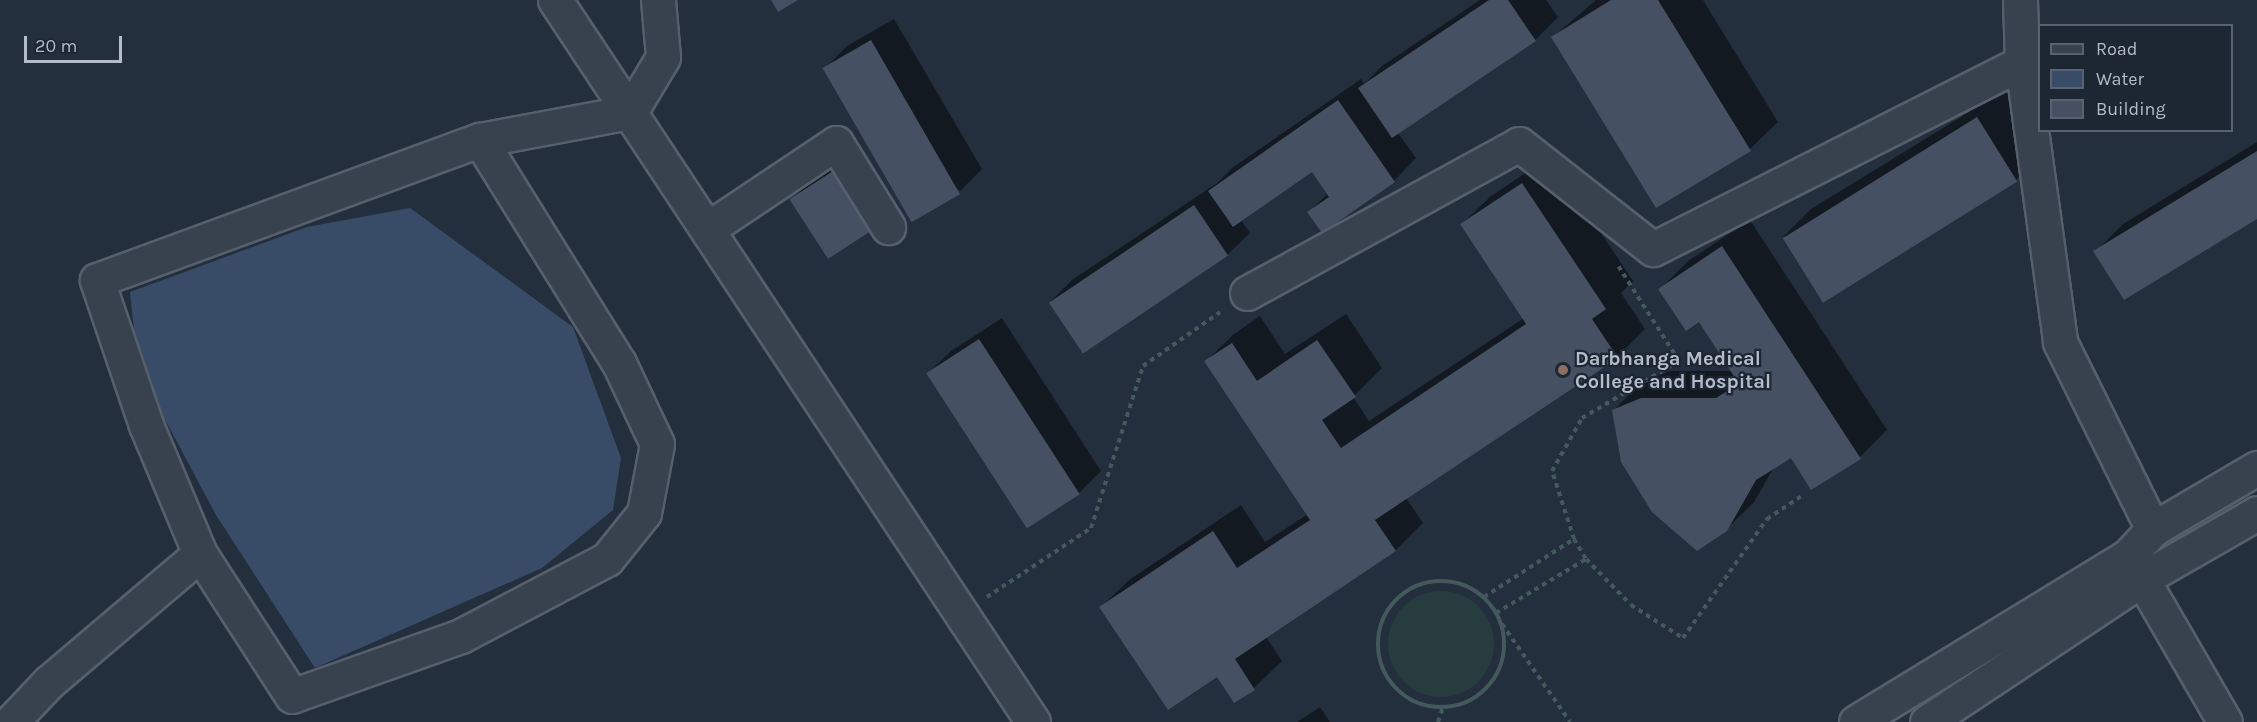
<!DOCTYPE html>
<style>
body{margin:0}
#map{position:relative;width:2257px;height:722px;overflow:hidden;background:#242f3e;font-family:Karla,sans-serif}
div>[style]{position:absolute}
.green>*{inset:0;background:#263c3f}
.round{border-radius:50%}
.water>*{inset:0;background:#394c67}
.shadow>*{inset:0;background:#0007}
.building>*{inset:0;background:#455162;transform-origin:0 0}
.path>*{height:4px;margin-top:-2px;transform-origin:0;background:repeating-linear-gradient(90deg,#44595c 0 4.5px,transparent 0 9px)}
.path>.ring{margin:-2px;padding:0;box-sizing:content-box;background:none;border:4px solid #44595c;border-radius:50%}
.roads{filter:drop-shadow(2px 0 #565f6c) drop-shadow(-2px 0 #565f6c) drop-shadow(0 2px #565f6c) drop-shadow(0 -2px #565f6c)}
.minor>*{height:33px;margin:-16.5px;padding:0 16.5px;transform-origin:16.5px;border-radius:16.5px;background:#38414e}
.dots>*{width:16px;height:16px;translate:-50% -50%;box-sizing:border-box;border:3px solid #1d2633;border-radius:50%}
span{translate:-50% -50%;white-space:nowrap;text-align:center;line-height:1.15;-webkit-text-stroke:4.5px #1d2633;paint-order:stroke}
.poi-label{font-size:20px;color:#b4bcc9;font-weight:700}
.left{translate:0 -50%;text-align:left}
.legend{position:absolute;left:2038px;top:24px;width:195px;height:108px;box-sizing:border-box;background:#1d2633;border:2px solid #59626f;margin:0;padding:8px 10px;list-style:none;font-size:18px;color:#b4bcc9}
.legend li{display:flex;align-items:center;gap:12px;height:30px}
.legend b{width:30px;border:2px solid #59626f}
.scale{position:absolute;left:24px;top:36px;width:98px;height:27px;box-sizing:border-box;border:3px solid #b4bcc9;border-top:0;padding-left:8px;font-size:18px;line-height:21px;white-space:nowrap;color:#b4bcc9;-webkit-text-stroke:4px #1d2633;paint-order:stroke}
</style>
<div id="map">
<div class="green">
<div class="round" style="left:1388px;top:591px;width:106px;height:106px"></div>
</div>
<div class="water">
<div style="clip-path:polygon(410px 208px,573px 327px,621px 458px,613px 510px,542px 568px,315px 668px,216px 515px,162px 414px,134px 330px,130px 292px,307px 227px)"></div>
</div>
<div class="shadow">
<div style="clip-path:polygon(1480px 0,1546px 0,1558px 17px,1535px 40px,1398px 133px,1416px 158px,1394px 181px,1309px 212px,1328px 193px,1312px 170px,1241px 220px,1250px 233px,1227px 255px,1050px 302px,1072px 280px,1217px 183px,1232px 168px,1361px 79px,1364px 84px,1382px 66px)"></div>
<div style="clip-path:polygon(1596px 0,1703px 0,1778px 122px,1750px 149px,1657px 206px,1553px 37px)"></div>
<div style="clip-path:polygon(894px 19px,982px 169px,960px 191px,825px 68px,847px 46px)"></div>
<div style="clip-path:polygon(2005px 90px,2043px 153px,2016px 180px,1783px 237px,1811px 209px)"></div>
<div style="clip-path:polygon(2257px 142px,2257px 217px,2095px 252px,2123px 224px)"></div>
<div style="clip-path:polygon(850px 156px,887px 213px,791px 200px,807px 184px)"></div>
<div style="clip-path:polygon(1550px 156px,1633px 281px,1621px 293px,1645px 329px,1617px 357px,1406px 498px,1423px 523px,1396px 550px,1266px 637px,1282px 661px,1254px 688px,1234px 701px,1217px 675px,1101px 607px,1129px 580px,1241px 505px,1265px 542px,1308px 514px,1206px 361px,1234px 334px,1260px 316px,1285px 354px,1346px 314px,1382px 368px,1353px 397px,1369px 421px,1524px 318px,1462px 224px,1490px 197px)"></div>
<div style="clip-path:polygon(1750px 220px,1887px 430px,1860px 457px,1791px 456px,1774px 467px,1754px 502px,1726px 530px,1614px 410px,1641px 382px,1670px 371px,1732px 371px,1699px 320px,1660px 289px,1688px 261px)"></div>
<div style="clip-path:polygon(1002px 318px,1101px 471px,1079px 493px,928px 373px,951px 351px)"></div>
<div style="clip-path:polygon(1320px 707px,1330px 722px,1297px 722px)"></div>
</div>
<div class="building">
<div style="clip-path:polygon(771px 0,798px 0,778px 12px)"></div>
<div style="clip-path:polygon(1489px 0,1508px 0,1536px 41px,1392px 138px,1358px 88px)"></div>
<div style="clip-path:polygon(1611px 0,1658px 0,1751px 151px,1656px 208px,1551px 37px)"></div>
<div style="left:871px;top:40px;width:178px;height:56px;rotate:60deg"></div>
<div style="clip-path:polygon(1338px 100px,1395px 182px,1322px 233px,1307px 212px,1329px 197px,1312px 172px,1233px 227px,1208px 191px)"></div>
<div style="left:1977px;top:117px;width:76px;height:229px;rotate:58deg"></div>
<div style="clip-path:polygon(2257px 151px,2257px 219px,2124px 300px,2093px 251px)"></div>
<div style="left:833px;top:171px;width:71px;height:52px;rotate:57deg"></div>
<div style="clip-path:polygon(1522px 183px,1606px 309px,1592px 319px,1618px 358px,1375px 520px,1396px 551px,1235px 659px,1255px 690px,1234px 703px,1217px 677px,1168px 710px,1099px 607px,1213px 531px,1237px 568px,1310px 520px,1204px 361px,1232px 343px,1257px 381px,1317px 340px,1356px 397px,1322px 420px,1341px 448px,1526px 324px,1460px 224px)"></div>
<div style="left:1194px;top:205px;width:61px;height:175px;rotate:56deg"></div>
<div style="clip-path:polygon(1722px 246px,1861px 459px,1811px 490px,1791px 458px,1756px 480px,1727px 531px,1697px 551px,1652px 512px,1621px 462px,1612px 410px,1641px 398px,1716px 398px,1739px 384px,1699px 322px,1686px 331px,1658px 289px)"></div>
<div style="left:979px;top:339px;width:185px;height:63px;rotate:57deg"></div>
</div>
<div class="path">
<div style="left:1574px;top:539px;width:23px;rotate:59deg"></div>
<div class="ring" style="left:1378px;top:581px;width:122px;height:122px"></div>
<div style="left:987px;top:597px;width:125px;rotate:-33.6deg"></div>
<div style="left:1091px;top:528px;width:170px;rotate:-72.2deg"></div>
<div style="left:1143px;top:366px;width:94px;rotate:-35deg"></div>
<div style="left:1484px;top:597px;width:107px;rotate:-32.8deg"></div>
<div style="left:1574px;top:539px;width:71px;rotate:-107.9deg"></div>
<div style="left:1552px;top:471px;width:61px;rotate:-60.5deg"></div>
<div style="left:1582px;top:418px;width:113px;rotate:-30.4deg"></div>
<div style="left:1679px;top:361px;width:112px;rotate:-122.6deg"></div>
<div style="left:1496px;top:613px;width:105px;rotate:-31deg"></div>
<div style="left:1586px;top:559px;width:64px;rotate:45.6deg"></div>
<div style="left:1631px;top:605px;width:62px;rotate:32.4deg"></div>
<div style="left:1683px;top:638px;width:146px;rotate:-54.8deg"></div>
<div style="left:1767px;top:519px;width:43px;rotate:-33.7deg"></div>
<div style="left:1502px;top:624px;width:119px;rotate:55.2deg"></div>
<div style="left:1438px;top:722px;width:16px;rotate:-72deg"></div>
</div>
<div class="roads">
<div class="minor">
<div style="left:555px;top:0;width:866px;rotate:56.49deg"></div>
<div style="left:2020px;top:0;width:63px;rotate:88.2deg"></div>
<div style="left:2022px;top:63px;width:282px;rotate:82.2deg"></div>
<div style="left:2060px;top:342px;width:209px;rotate:63.6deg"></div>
<div style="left:480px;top:140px;width:263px;rotate:58.1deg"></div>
<div style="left:619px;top:363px;width:89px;rotate:64.9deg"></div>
<div style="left:657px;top:444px;width:70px;rotate:100.7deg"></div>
<div style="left:644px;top:513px;width:59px;rotate:128.8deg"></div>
<div style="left:607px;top:559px;width:165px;rotate:152.2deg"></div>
<div style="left:461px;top:636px;width:179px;rotate:160.5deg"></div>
<div style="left:292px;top:696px;width:169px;rotate:-122.9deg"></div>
<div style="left:200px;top:554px;width:140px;rotate:-112.7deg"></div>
<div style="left:146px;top:425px;width:153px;rotate:-108.7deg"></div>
<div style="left:97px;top:280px;width:408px;rotate:-20.1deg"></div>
<div style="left:480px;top:140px;width:153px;rotate:-10.6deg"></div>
<div style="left:630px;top:112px;width:64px;rotate:-59deg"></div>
<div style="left:663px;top:57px;width:57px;rotate:-95deg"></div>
<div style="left:709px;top:228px;width:153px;rotate:-33.8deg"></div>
<div style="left:836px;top:143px;width:99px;rotate:58.2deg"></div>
<div style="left:1247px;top:293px;width:310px;rotate:-28.7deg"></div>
<div style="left:1519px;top:144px;width:170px;rotate:38.1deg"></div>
<div style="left:1653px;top:249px;width:413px;rotate:-26.8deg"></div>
<div style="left:2131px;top:560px;width:187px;rotate:59.9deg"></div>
<div style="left:11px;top:722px;width:55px;rotate:-46.5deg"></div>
<div style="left:49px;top:682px;width:198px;rotate:-40.3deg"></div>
<div style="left:1856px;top:722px;width:319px;rotate:-31.4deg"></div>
<div style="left:2128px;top:556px;width:37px;rotate:-47deg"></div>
<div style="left:2153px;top:529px;width:121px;rotate:-30.4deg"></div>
<div style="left:1927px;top:722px;width:260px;rotate:-33.6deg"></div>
<div style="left:2144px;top:578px;width:130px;rotate:-29.9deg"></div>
</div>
</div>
<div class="dots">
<div style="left:1563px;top:370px;background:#8d6e63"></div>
</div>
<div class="poi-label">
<span class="left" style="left:1575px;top:370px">Darbhanga Medical<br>College and Hospital</span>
</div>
<ul class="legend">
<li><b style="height:8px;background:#38414e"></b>Road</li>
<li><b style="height:16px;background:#394c67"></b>Water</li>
<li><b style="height:16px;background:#455162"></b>Building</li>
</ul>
<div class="scale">20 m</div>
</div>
